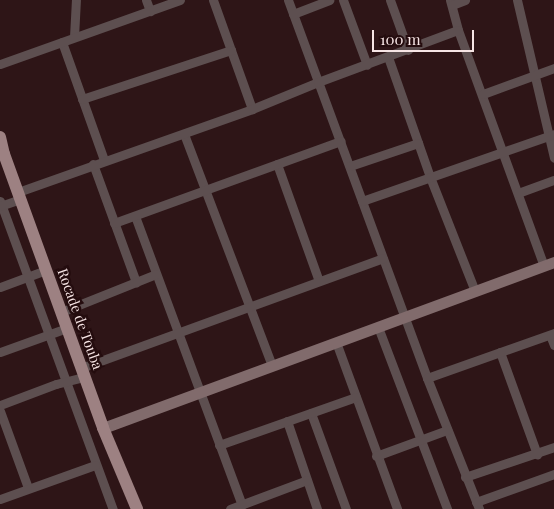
<!DOCTYPE html>
<style>
body{margin:0}
#map{position:relative;width:554px;height:509px;overflow:hidden;background:#2e1517;font-family:"Playfair Display",serif}
div>[style]{position:absolute}
.street>*{height:9px;margin:-4.5px;padding:0 4.5px;transform-origin:4.5px;border-radius:4.5px;background:#5d4f50}
.secondary>*{height:11px;margin:-5.5px;padding:0 5.5px;transform-origin:5.5px;border-radius:5.5px;background:#816b6c}
.primary>*{height:12px;margin:-6px;padding:0 6px;transform-origin:6px;border-radius:6px;background:#9d8182}
span{translate:-50% -50%;white-space:nowrap;text-align:center;line-height:1.15;-webkit-text-stroke:5px #240c0e;paint-order:stroke}
.street-label{font-size:14px;color:#f7e5e5}
.scale{position:absolute;left:372px;top:30px;width:102px;height:22px;box-sizing:border-box;border:2px solid #f7e5e5;border-top:0;padding-left:6px;font-size:15px;line-height:18px;white-space:nowrap;color:#f7e5e5;-webkit-text-stroke:4px #240c0e;paint-order:stroke}
</style>
<div id="map">
<div class="street">
<div style="left:146px;top:0;width:12px;rotate:70deg"></div>
<div style="left:213px;top:0;width:116px;rotate:70.3deg"></div>
<div style="left:288px;top:0;width:403px;rotate:69.8deg"></div>
<div style="left:427px;top:378px;width:141px;rotate:68.3deg"></div>
<div style="left:343px;top:0;width:69px;rotate:69.7deg"></div>
<div style="left:390px;top:0;width:53px;rotate:70.2deg"></div>
<div style="left:450px;top:0;width:31px;rotate:75deg"></div>
<div style="left:458px;top:30px;width:251px;rotate:70deg"></div>
<div style="left:517px;top:0;width:162px;rotate:76.8deg"></div>
<div style="left:452px;top:5px;width:14px;rotate:-21deg"></div>
<div style="left:293px;top:14px;width:39px;rotate:-21deg"></div>
<div style="left:74px;top:37px;width:37px;rotate:-87deg"></div>
<div style="left:62px;top:42px;width:125px;rotate:70.4deg"></div>
<div style="left:388px;top:57px;width:127px;rotate:70.7deg"></div>
<div style="left:430px;top:177px;width:123px;rotate:68.5deg"></div>
<div style="left:0;top:64px;width:191px;rotate:-19.6deg"></div>
<div style="left:483px;top:94px;width:76px;rotate:-20.1deg"></div>
<div style="left:82px;top:99px;width:157px;rotate:-18.2deg"></div>
<div style="left:184px;top:134px;width:248px;rotate:69.2deg"></div>
<div style="left:93px;top:164px;width:126px;rotate:70deg"></div>
<div style="left:277px;top:164px;width:124px;rotate:70.3deg"></div>
<div style="left:350px;top:166px;width:72px;rotate:-18.7deg"></div>
<div style="left:18px;top:192px;width:248px;rotate:-19.5deg"></div>
<div style="left:252px;top:109px;width:71px;rotate:-22.2deg"></div>
<div style="left:318px;top:82px;width:149px;rotate:-20.4deg"></div>
<div style="left:518px;top:193px;width:38px;rotate:-20deg"></div>
<div style="left:0;top:201px;width:328px;rotate:69.9deg"></div>
<div style="left:362px;top:201px;width:203px;rotate:-19.2deg"></div>
<div style="left:0;top:206px;width:21px;rotate:-19deg"></div>
<div style="left:135px;top:216px;width:308px;rotate:69.7deg"></div>
<div style="left:114px;top:223px;width:241px;rotate:-19.9deg"></div>
<div style="left:0;top:287px;width:49px;rotate:-20.3deg"></div>
<div style="left:61px;top:312px;width:102px;rotate:-21.8deg"></div>
<div style="left:378px;top:327px;width:195px;rotate:69.2deg"></div>
<div style="left:550px;top:335px;width:11px;rotate:68deg"></div>
<div style="left:336px;top:342px;width:178px;rotate:69.9deg"></div>
<div style="left:0;top:352px;width:71px;rotate:-19.7deg"></div>
<div style="left:500px;top:352px;width:109px;rotate:70.1deg"></div>
<div style="left:81px;top:368px;width:321px;rotate:-20deg"></div>
<div style="left:427px;top:378px;width:135px;rotate:-19.5deg"></div>
<div style="left:0;top:405px;width:60px;rotate:-20.6deg"></div>
<div style="left:56px;top:384px;width:29px;rotate:-14deg"></div>
<div style="left:0;top:411px;width:82px;rotate:70deg"></div>
<div style="left:311px;top:413px;width:102px;rotate:70deg"></div>
<div style="left:287px;top:421px;width:93px;rotate:71.2deg"></div>
<div style="left:219px;top:445px;width:145px;rotate:-19.3deg"></div>
<div style="left:376px;top:456px;width:76px;rotate:-20.1deg"></div>
<div style="left:465px;top:477px;width:94px;rotate:-18.6deg"></div>
<div style="left:0;top:499px;width:101px;rotate:-19.7deg"></div>
<div style="left:476px;top:502px;width:83px;rotate:-19.7deg"></div>
<div style="left:230px;top:509px;width:82px;rotate:-20.6deg"></div>
</div>
<div class="secondary">
<div style="left:103px;top:428px;width:481px;rotate:-20.2deg"></div>
</div>
<div class="primary">
<div style="left:0;top:137px;width:17px;rotate:77deg"></div>
<div style="left:4px;top:154px;width:291px;rotate:70.1deg"></div>
<div style="left:103px;top:428px;width:88px;rotate:67.2deg"></div>
</div>
<div class="street-label">
<span style="left:80px;top:319px;rotate:70deg">Rocade de Touba</span>
</div>
<div class="scale">100 m</div>
</div>
